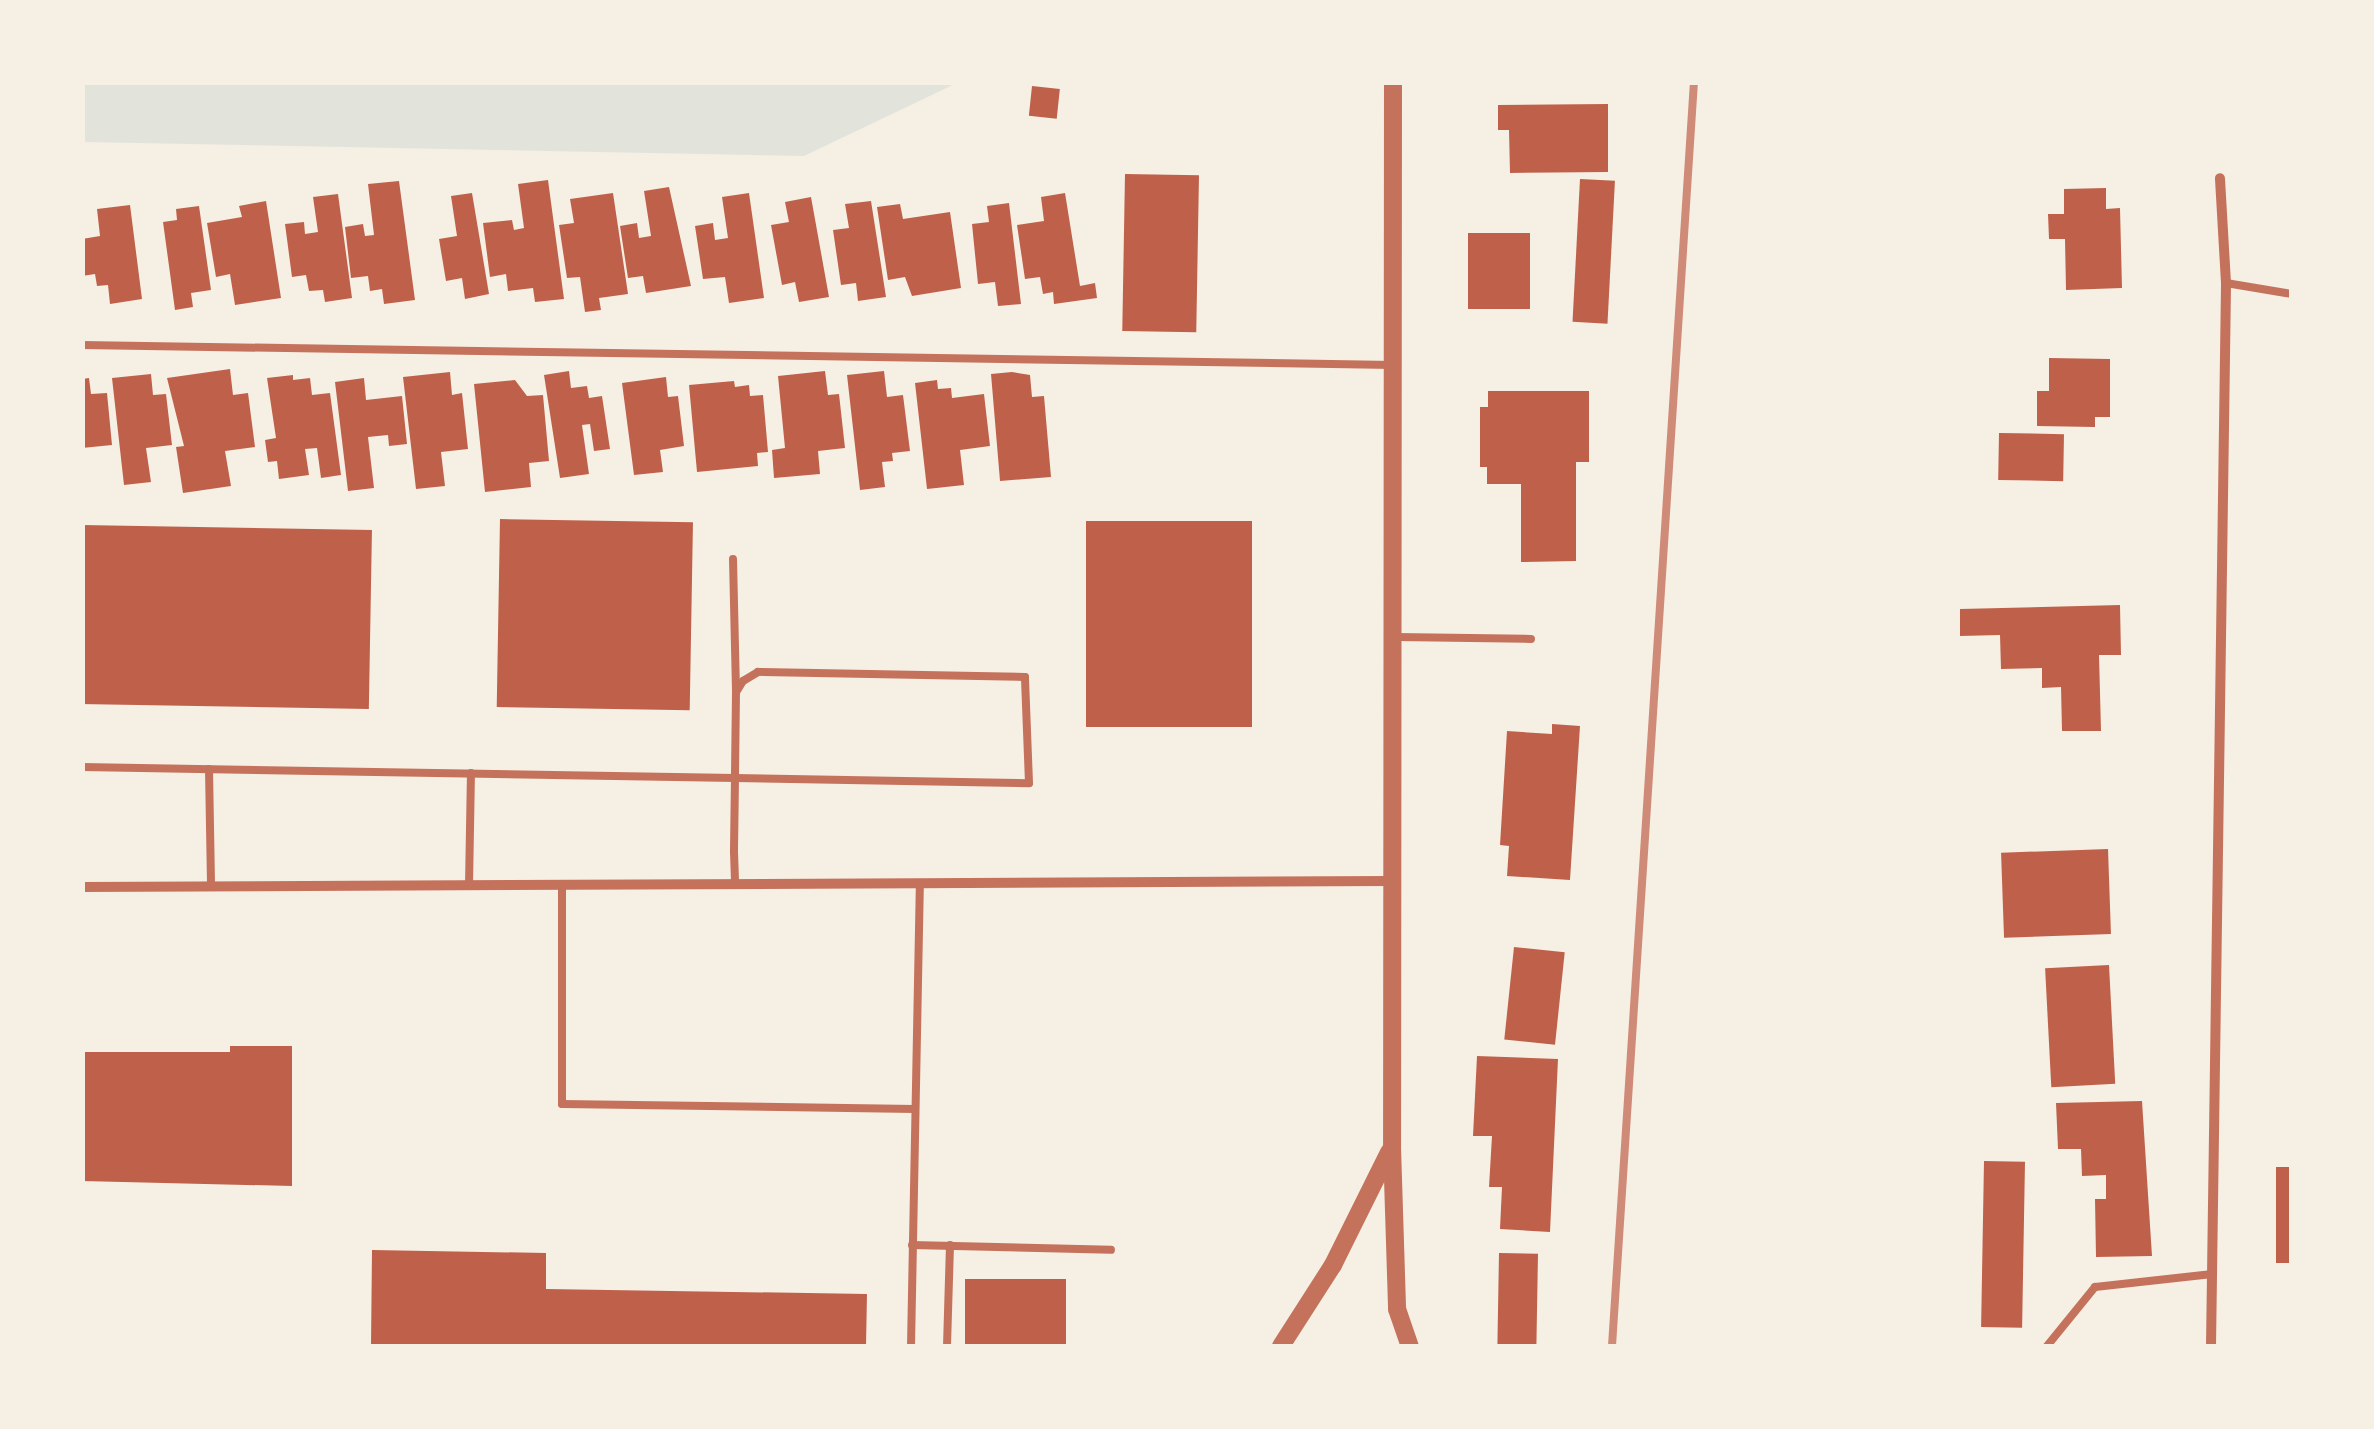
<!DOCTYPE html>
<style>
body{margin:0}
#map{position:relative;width:2374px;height:1429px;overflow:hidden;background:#f6efe4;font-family:"Open Sans",sans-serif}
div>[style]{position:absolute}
.green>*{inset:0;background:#e2e4dc}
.building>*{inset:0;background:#bf614a;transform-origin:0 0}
.service>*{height:8px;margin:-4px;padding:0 4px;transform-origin:4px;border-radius:4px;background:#c5725c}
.minor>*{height:10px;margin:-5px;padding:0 5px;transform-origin:5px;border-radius:5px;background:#c5725c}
.tertiary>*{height:18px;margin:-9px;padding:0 9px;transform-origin:9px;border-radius:9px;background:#c5725c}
.rail>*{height:8px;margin:-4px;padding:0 4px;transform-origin:4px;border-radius:4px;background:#cf8b77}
span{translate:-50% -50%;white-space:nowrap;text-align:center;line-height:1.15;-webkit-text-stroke:8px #f6efe4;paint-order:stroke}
.frame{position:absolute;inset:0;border:85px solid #f6efe4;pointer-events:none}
</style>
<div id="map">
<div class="green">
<div style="clip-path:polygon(83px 82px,957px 82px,957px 83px,804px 156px,83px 142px)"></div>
</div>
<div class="building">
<div style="left:1032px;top:86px;width:28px;height:30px;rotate:6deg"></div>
<div style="clip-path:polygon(1608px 104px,1608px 172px,1510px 173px,1509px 130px,1498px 130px,1498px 105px)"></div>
<div style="left:1125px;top:174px;width:74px;height:157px;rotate:1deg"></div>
<div style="left:1580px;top:179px;width:35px;height:143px;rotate:3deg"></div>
<div style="clip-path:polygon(548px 180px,564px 299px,535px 302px,533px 288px,508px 291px,506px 274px,490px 277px,483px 223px,512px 220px,514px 230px,524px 228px,518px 184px)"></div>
<div style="clip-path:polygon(399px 181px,415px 300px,384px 304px,382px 289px,370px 291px,368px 276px,351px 278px,345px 227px,363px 224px,365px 236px,374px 235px,368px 184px)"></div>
<div style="clip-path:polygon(669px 187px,691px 286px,646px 293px,643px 276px,628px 278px,620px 226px,637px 223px,639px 238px,651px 236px,644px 191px)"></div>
<div style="clip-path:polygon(2106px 188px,2106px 209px,2120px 208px,2122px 288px,2066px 290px,2065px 239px,2049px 239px,2048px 214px,2064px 214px,2064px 189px)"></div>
<div style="clip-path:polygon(472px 193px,489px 294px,465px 299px,462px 278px,446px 281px,439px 239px,457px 236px,451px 196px)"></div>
<div style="clip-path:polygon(613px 193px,628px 294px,599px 298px,601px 310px,585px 312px,580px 277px,567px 278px,559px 225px,574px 223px,570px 199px)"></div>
<div style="clip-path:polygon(749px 193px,764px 298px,729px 303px,725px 277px,703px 279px,695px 226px,713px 223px,715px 240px,728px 238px,722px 197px)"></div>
<div style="clip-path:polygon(1065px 193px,1080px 286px,1095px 283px,1097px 298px,1054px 304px,1053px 292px,1043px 294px,1040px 277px,1025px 279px,1017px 225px,1044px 221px,1041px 197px)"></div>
<div style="clip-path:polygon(338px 194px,352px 298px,325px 302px,323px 290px,309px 291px,306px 275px,292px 277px,285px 224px,304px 222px,305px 234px,318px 232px,313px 197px)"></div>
<div style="clip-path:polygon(811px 197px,829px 297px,799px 302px,795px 282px,782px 285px,771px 225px,789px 222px,785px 202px)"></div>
<div style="clip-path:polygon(266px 201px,281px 298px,235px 305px,230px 274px,216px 277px,207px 223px,242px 217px,239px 206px)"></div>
<div style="clip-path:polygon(871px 201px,886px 297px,858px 301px,856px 283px,841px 285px,833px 230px,849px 228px,845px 204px)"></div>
<div style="clip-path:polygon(1009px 203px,1021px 304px,998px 306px,995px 282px,978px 284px,972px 224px,989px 222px,987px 206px)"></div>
<div style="clip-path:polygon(900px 204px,903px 219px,950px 212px,961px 288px,912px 296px,905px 277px,888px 280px,877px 207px)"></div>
<div style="clip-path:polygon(130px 205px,142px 299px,110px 304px,108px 285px,97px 286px,95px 274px,82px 276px,82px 239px,100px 236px,97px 209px)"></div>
<div style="clip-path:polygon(199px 206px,211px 290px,191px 293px,193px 307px,175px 310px,163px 222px,177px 220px,176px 209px)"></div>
<div style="left:1468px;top:233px;width:62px;height:76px"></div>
<div style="clip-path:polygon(2049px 358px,2110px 359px,2110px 417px,2095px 417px,2095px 427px,2037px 426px,2037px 391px,2049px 391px)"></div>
<div style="clip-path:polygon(230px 369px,233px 395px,248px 393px,255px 447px,225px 451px,231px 486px,183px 493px,176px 447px,184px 446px,167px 378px)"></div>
<div style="clip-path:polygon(569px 371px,571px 388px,587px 386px,589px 398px,602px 396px,610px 449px,594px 451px,590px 424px,582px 425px,589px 474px,560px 478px,544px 375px)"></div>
<div style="clip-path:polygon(825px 371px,828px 395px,839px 394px,845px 448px,818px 451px,820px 474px,774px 478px,772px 450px,785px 448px,778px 376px)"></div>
<div style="clip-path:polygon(884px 371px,887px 397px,903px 395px,910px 451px,892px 453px,893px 461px,882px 462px,885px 487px,860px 490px,847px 375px)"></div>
<div style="clip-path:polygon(450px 372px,452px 395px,462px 393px,468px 449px,441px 452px,445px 486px,416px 489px,403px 377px)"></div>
<div style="clip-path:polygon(1012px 372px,1030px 375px,1032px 397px,1044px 396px,1051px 477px,1000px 481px,991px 374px)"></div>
<div style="clip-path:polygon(151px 374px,153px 395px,166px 394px,172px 445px,146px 448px,151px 482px,124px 485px,112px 378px)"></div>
<div style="clip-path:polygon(293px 375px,293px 380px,310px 378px,312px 395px,330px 393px,341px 475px,321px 478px,317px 448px,305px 449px,309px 475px,279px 479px,277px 461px,268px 462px,265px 440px,276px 438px,267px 378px)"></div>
<div style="clip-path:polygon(666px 377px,668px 397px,678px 396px,684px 446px,660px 450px,663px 472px,634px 475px,622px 383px)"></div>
<div style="clip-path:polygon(89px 378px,91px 394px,107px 393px,112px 445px,82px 448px,82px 379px)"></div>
<div style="clip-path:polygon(364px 378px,366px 400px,402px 396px,407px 444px,389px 446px,388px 435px,368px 437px,374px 488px,348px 491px,335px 382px)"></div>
<div style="clip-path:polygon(515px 380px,527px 396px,543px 395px,549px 461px,529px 463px,531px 487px,485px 492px,474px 384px)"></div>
<div style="clip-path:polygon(937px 380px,938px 389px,951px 388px,952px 398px,984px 394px,990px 446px,960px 450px,964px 485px,927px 489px,915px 383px)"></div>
<div style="clip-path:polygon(734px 381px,735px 387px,749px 385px,750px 396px,763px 395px,768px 452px,757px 453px,758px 466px,697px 472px,689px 385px)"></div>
<div style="clip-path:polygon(1488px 391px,1589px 391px,1589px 462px,1576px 462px,1576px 561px,1521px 562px,1521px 484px,1487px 484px,1487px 467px,1480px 467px,1480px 407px,1488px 407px)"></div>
<div style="left:1999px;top:433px;width:65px;height:47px;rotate:1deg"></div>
<div style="left:500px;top:519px;width:193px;height:188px;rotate:1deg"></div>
<div style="left:1252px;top:521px;width:206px;height:166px;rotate:90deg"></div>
<div style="left:82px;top:525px;width:290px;height:179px;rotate:1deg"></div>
<div style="clip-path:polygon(2120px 605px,2121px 655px,2099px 655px,2101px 731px,2062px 731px,2061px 687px,2042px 688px,2042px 668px,2001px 669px,2000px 635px,1960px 636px,1960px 609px)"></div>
<div style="clip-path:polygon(1552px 724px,1580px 726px,1570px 880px,1507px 876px,1509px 846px,1500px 845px,1507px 731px,1552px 734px)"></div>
<div style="left:2108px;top:849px;width:85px;height:107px;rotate:88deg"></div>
<div style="left:1514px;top:947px;width:51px;height:93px;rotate:6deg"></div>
<div style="left:2109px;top:965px;width:119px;height:64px;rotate:87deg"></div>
<div style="clip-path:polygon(230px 1046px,292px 1046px,292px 1186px,82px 1181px,82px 1052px,230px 1052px)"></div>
<div style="clip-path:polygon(1477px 1056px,1558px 1059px,1550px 1232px,1500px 1229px,1502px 1187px,1489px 1187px,1492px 1136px,1473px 1136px)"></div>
<div style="clip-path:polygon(2142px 1101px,2152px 1256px,2096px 1257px,2095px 1199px,2106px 1199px,2106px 1175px,2082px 1176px,2081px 1149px,2058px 1149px,2056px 1103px)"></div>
<div style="left:1984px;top:1161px;width:41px;height:166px;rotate:1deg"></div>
<div style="left:2276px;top:1167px;width:16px;height:96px"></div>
<div style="clip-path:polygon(372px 1250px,546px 1253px,546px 1289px,867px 1294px,866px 1346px,371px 1346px)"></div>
<div style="left:1499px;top:1253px;width:39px;height:93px;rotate:1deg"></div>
<div style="left:965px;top:1279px;width:101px;height:67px"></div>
</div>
<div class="service">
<div style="left:2226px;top:283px;width:67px;rotate:9.5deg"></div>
<div style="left:82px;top:345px;width:1311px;rotate:0.87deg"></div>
<div style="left:733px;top:559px;width:133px;rotate:88.7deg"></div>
<div style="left:1396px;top:637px;width:135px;rotate:0.8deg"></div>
<div style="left:82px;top:767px;width:653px;rotate:0.97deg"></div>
<div style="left:735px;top:778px;width:294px;rotate:1deg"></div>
<div style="left:1029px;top:783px;width:106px;rotate:-92.2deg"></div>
<div style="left:1025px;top:677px;width:267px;rotate:-178.9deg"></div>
<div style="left:758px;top:672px;width:17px;rotate:149deg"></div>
<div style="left:743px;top:681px;width:13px;rotate:122deg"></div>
<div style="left:736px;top:692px;width:86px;rotate:90.7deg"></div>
<div style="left:735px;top:778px;width:74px;rotate:90.8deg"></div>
<div style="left:734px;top:852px;width:33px;rotate:88deg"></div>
<div style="left:209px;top:769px;width:118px;rotate:89deg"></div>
<div style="left:469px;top:886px;width:113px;rotate:-89deg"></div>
<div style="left:562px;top:886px;width:218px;rotate:90deg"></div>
<div style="left:562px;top:1104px;width:353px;rotate:0.8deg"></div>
<div style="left:912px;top:1245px;width:199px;rotate:1.4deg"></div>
<div style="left:911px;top:1346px;width:462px;rotate:-88.9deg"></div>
<div style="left:947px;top:1346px;width:101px;rotate:-88.3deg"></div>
<div style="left:2047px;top:1346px;width:76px;rotate:-50.9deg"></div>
<div style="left:2095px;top:1287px;width:118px;rotate:-6.3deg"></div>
</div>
<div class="minor">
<div style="left:82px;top:887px;width:1309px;rotate:-0.26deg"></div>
<div style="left:2211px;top:1346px;width:1063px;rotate:-89.19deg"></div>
<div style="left:2226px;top:283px;width:105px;rotate:-93.3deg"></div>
</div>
<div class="tertiary">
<div style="left:1393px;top:82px;width:1065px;rotate:90.05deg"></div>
<div style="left:1392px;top:1147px;width:162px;rotate:88.2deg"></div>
<div style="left:1397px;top:1309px;width:39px;rotate:71deg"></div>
<div style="left:1281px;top:1346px;width:96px;rotate:-57.3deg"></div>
<div style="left:1333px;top:1265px;width:126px;rotate:-63.6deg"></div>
</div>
<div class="rail">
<div style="left:1612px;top:1346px;width:1267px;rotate:-86.29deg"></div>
</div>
<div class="frame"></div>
</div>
